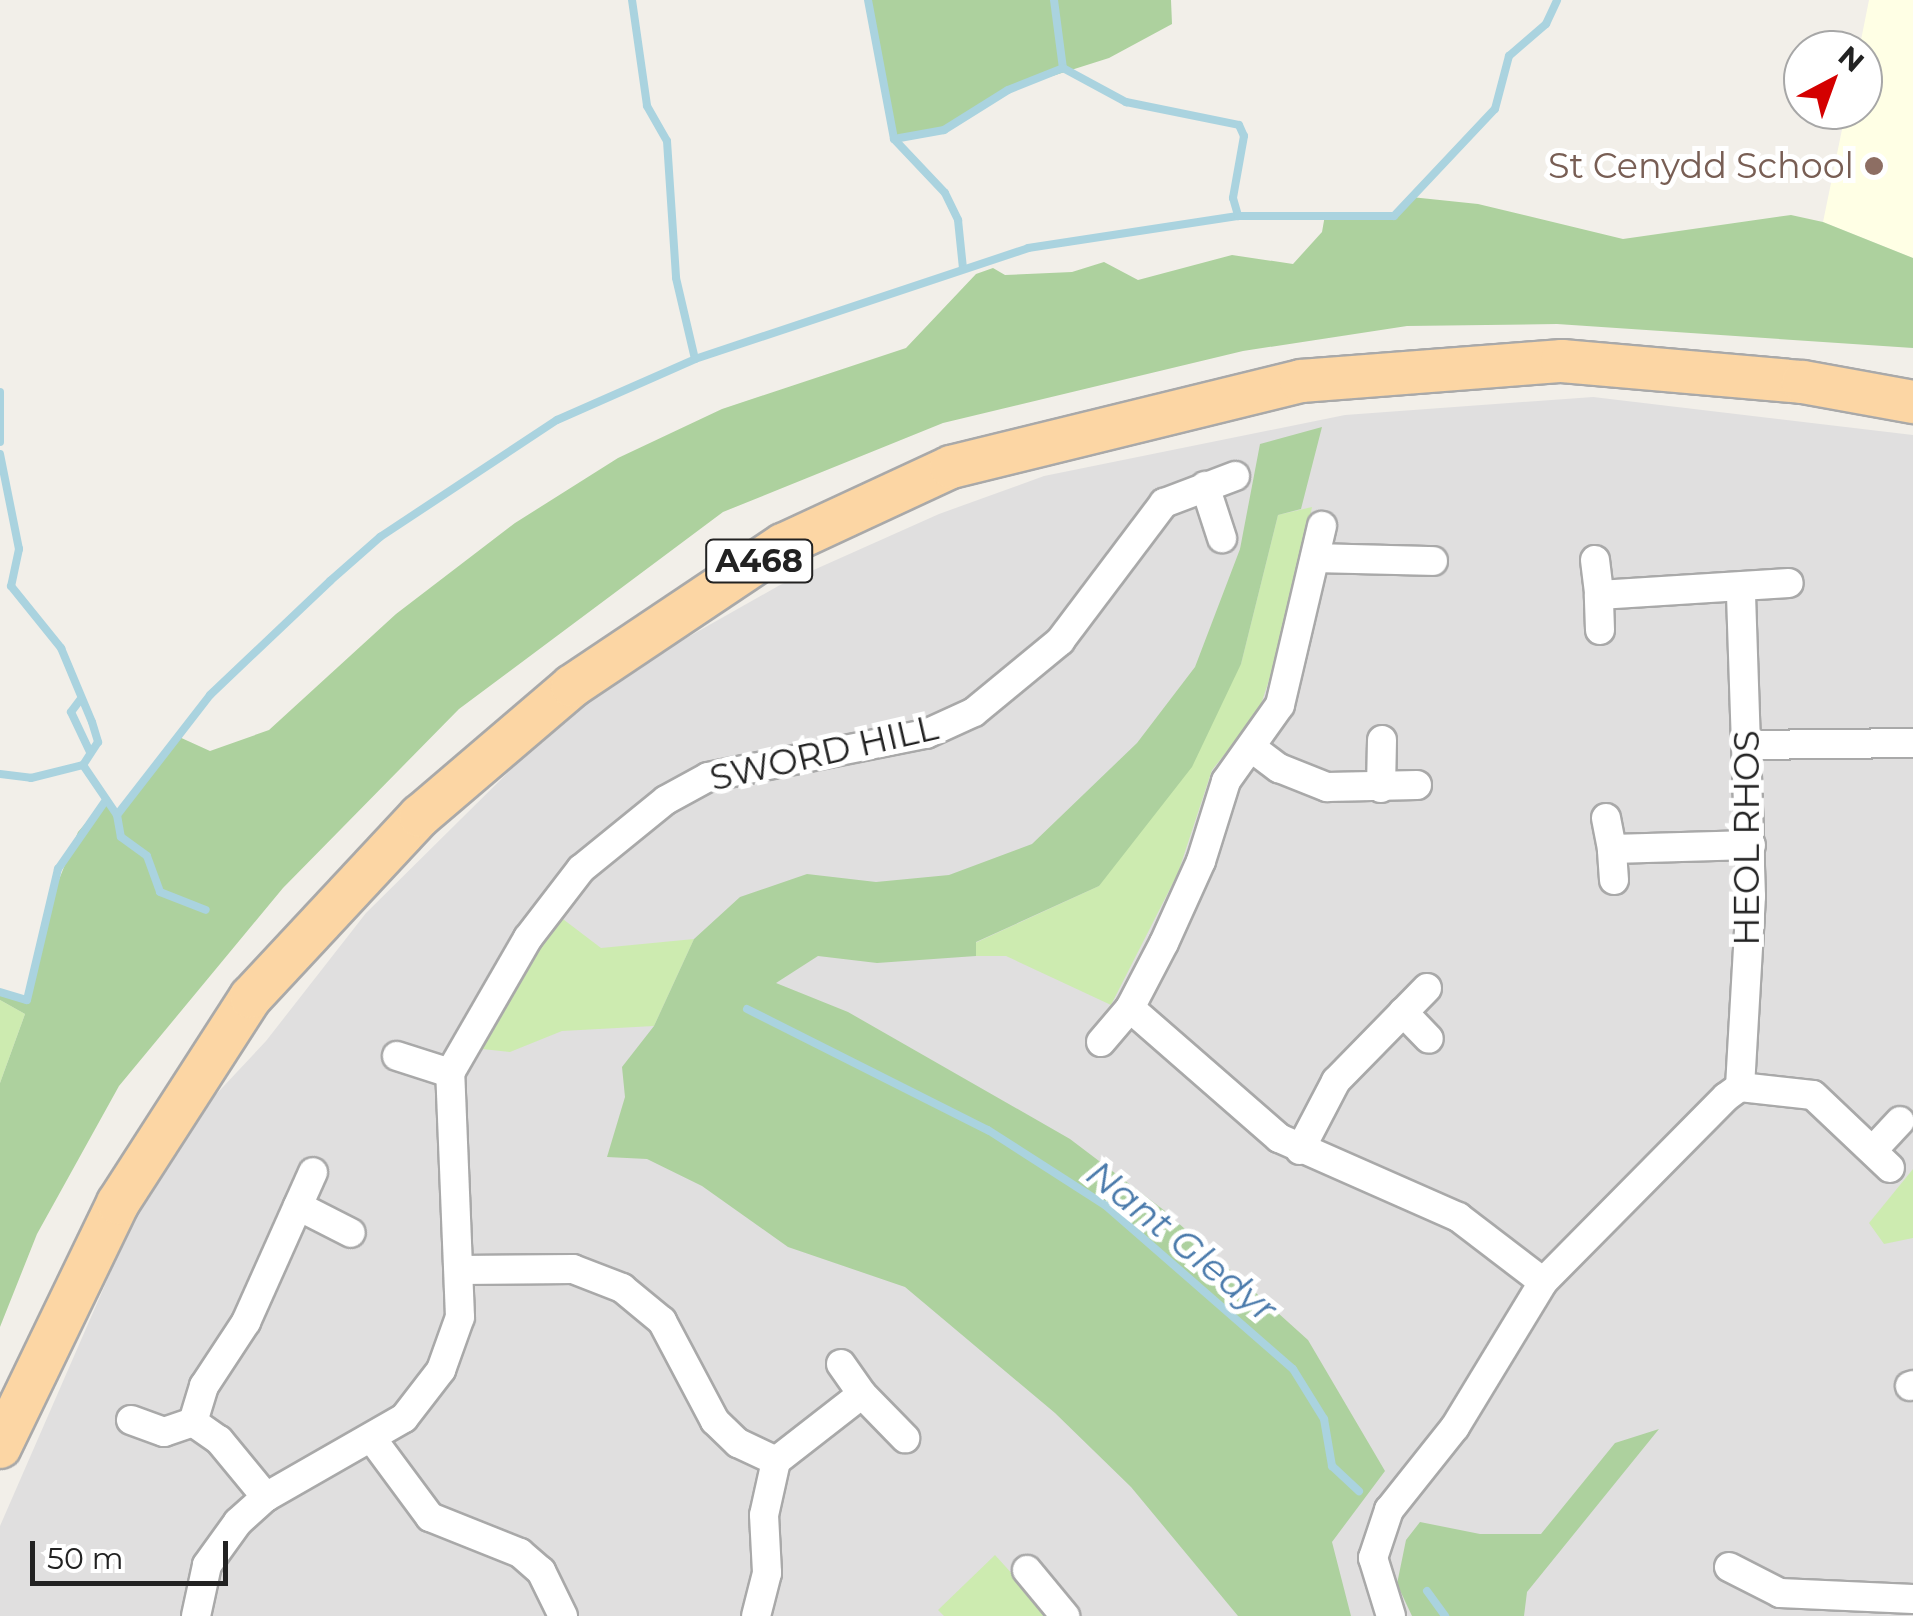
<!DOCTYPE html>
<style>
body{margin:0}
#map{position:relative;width:1913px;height:1616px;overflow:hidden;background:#f2efe9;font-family:Montserrat,sans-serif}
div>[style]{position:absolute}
.residential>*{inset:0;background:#e0dfdf}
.education>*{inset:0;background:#ffffe5}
.grass>*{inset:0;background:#cdebb0}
.forest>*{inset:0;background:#add19e}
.stream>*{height:8px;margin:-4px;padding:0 4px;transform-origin:4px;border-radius:4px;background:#aad3df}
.roads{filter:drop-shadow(2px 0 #a9a9a9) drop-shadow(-2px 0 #a9a9a9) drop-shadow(0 2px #a9a9a9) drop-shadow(0 -2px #a9a9a9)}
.street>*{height:28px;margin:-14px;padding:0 14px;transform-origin:14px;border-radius:14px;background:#fff}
.primary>*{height:42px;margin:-21px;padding:0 21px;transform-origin:21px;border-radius:21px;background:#fcd6a4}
.dots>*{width:28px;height:28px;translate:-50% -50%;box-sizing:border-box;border:5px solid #fff;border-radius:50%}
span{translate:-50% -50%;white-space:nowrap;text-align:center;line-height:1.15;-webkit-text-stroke:10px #fff;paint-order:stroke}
.shield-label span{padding:2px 8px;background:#fff;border:2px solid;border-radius:8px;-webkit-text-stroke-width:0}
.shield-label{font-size:32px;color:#222;font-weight:700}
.education-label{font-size:35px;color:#785e54}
.right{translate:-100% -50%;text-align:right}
.street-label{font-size:35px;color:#222}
.water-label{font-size:38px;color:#4a7aab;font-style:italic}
.north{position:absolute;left:1783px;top:30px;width:100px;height:100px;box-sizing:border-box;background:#fff;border:2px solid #a7a7a7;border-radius:50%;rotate:41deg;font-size:28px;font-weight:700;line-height:40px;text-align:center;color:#222}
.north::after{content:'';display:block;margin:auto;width:35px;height:45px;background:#d40000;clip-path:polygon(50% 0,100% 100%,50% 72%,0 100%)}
.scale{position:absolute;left:30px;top:1541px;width:198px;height:45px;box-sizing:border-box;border:5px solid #222;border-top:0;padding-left:12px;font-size:30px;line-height:35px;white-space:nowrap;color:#222;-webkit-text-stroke:8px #fff;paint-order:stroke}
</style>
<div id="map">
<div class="residential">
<div style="clip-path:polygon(1593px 397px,1913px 435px,1913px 1616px,0 1616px,0 1526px,132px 1223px,191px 1121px,266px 1041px,366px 913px,555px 726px,628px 671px,780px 585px,939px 514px,1044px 476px,1345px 415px)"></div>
</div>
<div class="education">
<div style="clip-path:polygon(1869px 0,1913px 0,1913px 258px,1823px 222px,1846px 110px,1863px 110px,1859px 50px)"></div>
</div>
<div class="grass">
<div style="clip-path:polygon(1312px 507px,1290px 618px,1258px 713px,1212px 770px,1178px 873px,1111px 1005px,1006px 956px,976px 956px,975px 943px,1099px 886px,1241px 664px,1278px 515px)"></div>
<div style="clip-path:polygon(555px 913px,601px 948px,694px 939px,654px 1026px,562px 1031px,510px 1052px,482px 1049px)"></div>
<div style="clip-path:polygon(0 1000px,25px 1014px,0 1083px)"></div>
<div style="clip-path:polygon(1913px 1169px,1913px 1238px,1884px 1244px,1869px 1223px)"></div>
<div style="clip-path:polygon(995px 1555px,1015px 1577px,1057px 1616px,944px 1616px,938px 1610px)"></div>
</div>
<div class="forest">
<div style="clip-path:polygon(868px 0,1171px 0,1172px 24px,1109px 58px,1008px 90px,944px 130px,894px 139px)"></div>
<div style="clip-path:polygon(1411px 197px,1478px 204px,1623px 239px,1791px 215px,1823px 222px,1913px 258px,1913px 348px,1557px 324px,1407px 326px,1243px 351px,943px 423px,723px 512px,459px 709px,283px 888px,119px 1086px,37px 1234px,0 1327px,0 1083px,25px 1014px,0 1000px,0 992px,27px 999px,42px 922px,78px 832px,106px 800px,117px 814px,177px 736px,210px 751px,269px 730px,396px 614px,515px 523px,618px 458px,722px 409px,906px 348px,976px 274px,993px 268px,1005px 275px,1072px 272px,1104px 262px,1138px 280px,1232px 255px,1293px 264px,1322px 232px,1325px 215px,1394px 216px)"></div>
<div style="clip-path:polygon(1322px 427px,1301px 509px,1278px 515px,1241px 664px,1192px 767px,1099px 886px,976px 942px,976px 956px,877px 963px,818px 956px,776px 983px,848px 1012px,1070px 1139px,1165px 1211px,1308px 1340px,1385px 1471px,1332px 1542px,1351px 1616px,1238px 1616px,1131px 1487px,1055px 1413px,905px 1287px,788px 1247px,702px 1186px,647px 1159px,607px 1157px,625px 1097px,622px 1067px,654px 1026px,694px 939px,740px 897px,807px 874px,876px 882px,949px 875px,1032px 844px,1137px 743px,1195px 667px,1240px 549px,1260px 444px)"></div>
<div style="clip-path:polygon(1659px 1429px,1527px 1592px,1524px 1616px,1412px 1616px,1397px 1584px,1406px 1540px,1420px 1522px,1480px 1534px,1541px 1534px,1615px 1443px)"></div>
</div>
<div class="stream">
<div style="left:632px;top:0;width:107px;rotate:81.9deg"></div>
<div style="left:647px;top:106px;width:40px;rotate:60.3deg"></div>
<div style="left:667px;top:141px;width:137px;rotate:86.2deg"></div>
<div style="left:676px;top:278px;width:83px;rotate:76.8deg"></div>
<div style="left:868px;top:0;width:141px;rotate:79.4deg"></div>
<div style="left:894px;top:139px;width:74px;rotate:46.6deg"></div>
<div style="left:945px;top:193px;width:30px;rotate:64deg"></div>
<div style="left:958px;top:220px;width:48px;rotate:84.1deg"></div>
<div style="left:1054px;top:0;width:69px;rotate:82.5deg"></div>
<div style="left:894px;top:139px;width:51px;rotate:-10.2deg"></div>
<div style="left:944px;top:130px;width:75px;rotate:-32deg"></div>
<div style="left:1008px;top:90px;width:59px;rotate:-21.8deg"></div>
<div style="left:1063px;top:68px;width:72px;rotate:28.4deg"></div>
<div style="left:1126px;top:102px;width:115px;rotate:11.5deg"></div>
<div style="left:1239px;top:125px;width:12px;rotate:66deg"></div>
<div style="left:1244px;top:136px;width:63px;rotate:100.1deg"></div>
<div style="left:1233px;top:198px;width:19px;rotate:74deg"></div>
<div style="left:0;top:392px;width:50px;rotate:90deg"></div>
<div style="left:0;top:454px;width:97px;rotate:78.7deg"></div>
<div style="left:19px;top:549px;width:38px;rotate:102deg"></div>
<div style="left:11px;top:586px;width:80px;rotate:51.1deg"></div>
<div style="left:61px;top:648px;width:80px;rotate:67.3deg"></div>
<div style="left:92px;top:722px;width:21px;rotate:73deg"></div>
<div style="left:98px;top:742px;width:27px;rotate:123deg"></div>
<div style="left:80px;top:700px;width:15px;rotate:127deg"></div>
<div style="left:71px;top:712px;width:44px;rotate:64.6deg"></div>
<div style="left:0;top:774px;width:31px;rotate:7deg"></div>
<div style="left:31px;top:778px;width:54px;rotate:-14deg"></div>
<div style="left:83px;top:765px;width:60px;rotate:55.8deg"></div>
<div style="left:117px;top:815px;width:22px;rotate:80deg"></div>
<div style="left:121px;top:837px;width:32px;rotate:36deg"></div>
<div style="left:147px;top:856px;width:38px;rotate:70deg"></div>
<div style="left:160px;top:892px;width:49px;rotate:21.4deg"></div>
<div style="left:117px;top:815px;width:152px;rotate:-52.2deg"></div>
<div style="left:210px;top:695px;width:166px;rotate:-43.5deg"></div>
<div style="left:330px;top:581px;width:67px;rotate:-41.3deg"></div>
<div style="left:380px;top:537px;width:212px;rotate:-33.5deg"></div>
<div style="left:557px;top:420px;width:151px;rotate:-23.8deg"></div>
<div style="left:695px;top:359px;width:351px;rotate:-18.4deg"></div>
<div style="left:1028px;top:248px;width:212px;rotate:-8.7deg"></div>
<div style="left:1238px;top:216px;width:156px"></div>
<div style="left:1394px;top:216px;width:147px;rotate:-46.7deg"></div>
<div style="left:1495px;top:109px;width:55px;rotate:-75.2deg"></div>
<div style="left:1509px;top:56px;width:49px;rotate:-40.9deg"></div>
<div style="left:1546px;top:24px;width:26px;rotate:-65deg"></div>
<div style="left:0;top:992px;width:28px;rotate:17deg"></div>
<div style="left:27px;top:1000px;width:135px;rotate:-76.7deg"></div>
<div style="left:58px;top:869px;width:84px;rotate:-55.2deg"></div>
<div style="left:747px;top:1009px;width:270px;rotate:26.7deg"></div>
<div style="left:988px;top:1130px;width:139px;rotate:32.7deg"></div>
<div style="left:1105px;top:1205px;width:249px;rotate:41.1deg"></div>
<div style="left:1293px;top:1369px;width:59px;rotate:58.2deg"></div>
<div style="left:1324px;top:1419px;width:48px;rotate:80.3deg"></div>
<div style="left:1332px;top:1466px;width:37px;rotate:43deg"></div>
<div style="left:1427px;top:1591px;width:31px;rotate:54deg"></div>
</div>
<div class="roads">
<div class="street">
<div style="left:1205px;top:486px;width:55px;rotate:71.9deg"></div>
<div style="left:1318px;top:558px;width:115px;rotate:1.5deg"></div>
<div style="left:1595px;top:560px;width:35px;rotate:83deg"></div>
<div style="left:1600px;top:630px;width:35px;rotate:-92deg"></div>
<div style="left:1599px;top:595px;width:190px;rotate:-3.6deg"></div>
<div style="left:1749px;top:745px;width:164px;rotate:-0.7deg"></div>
<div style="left:1252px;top:748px;width:34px;rotate:37deg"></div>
<div style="left:1279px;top:768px;width:52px;rotate:21.6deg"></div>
<div style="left:1327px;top:787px;width:90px;rotate:-1.3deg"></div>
<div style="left:1381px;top:788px;width:48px;rotate:-88.8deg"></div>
<div style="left:1606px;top:818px;width:32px;rotate:79deg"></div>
<div style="left:1614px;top:880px;width:31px;rotate:-94deg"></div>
<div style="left:1612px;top:849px;width:139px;rotate:-1.6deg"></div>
<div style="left:1130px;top:1008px;width:198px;rotate:41.1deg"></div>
<div style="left:1279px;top:1138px;width:196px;rotate:23.8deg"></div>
<div style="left:1458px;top:1217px;width:107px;rotate:37.4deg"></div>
<div style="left:1403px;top:1012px;width:37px;rotate:46deg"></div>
<div style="left:1101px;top:1042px;width:45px;rotate:-49.5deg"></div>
<div style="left:1130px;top:1008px;width:73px;rotate:-62.4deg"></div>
<div style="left:1164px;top:943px;width:90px;rotate:-65.7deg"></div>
<div style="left:1201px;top:861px;width:84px;rotate:-72.6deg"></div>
<div style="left:1226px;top:781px;width:93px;rotate:-54.6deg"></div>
<div style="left:1280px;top:705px;width:184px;rotate:-76.8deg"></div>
<div style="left:397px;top:1056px;width:56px;rotate:17.8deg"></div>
<div style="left:1740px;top:1087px;width:191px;rotate:-86.7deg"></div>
<div style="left:1751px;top:896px;width:308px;rotate:-91.9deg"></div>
<div style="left:1874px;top:1149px;width:38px;rotate:-47deg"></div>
<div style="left:1300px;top:1150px;width:78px;rotate:-62.4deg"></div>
<div style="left:1336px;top:1081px;width:130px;rotate:-45.6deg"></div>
<div style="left:298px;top:1206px;width:59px;rotate:27deg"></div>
<div style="left:460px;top:1270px;width:113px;rotate:-0.5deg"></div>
<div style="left:573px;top:1269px;width:53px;rotate:21.2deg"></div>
<div style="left:622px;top:1288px;width:52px;rotate:39.5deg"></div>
<div style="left:662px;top:1321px;width:113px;rotate:62.1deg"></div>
<div style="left:715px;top:1421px;width:32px;rotate:44deg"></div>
<div style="left:738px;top:1443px;width:42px;rotate:25.3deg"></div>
<div style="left:776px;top:1461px;width:55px;rotate:102.5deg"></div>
<div style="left:764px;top:1515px;width:58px;rotate:87deg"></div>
<div style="left:767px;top:1573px;width:44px;rotate:104.3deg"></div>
<div style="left:841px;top:1364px;width:37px;rotate:55deg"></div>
<div style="left:1910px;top:1386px;width:3px;rotate:-18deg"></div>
<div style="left:131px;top:1420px;width:35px;rotate:20deg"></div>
<div style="left:164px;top:1432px;width:31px;rotate:-19deg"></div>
<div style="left:193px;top:1422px;width:38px;rotate:-73deg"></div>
<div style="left:204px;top:1386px;width:77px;rotate:-56.7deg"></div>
<div style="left:246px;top:1322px;width:164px;rotate:-65.9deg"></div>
<div style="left:193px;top:1422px;width:32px;rotate:35deg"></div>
<div style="left:219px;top:1440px;width:74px;rotate:50.5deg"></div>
<div style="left:373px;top:1440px;width:96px;rotate:53.5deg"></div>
<div style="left:430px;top:1517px;width:97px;rotate:21.8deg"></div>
<div style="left:520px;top:1553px;width:28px;rotate:41deg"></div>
<div style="left:541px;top:1571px;width:50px;rotate:63.9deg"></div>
<div style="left:776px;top:1461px;width:109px;rotate:-37.9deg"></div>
<div style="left:862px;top:1394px;width:62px;rotate:45.7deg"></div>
<div style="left:1729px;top:1567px;width:57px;rotate:27deg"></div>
<div style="left:1780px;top:1593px;width:133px;rotate:2.6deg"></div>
<div style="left:1027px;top:1570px;width:60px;rotate:50.4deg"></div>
<div style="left:196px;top:1616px;width:52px;rotate:-77.8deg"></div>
<div style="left:207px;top:1565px;width:53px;rotate:-54.2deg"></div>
<div style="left:238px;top:1522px;width:38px;rotate:-42deg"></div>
<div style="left:266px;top:1497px;width:159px;rotate:-29.8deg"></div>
<div style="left:404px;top:1418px;width:61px;rotate:-52.4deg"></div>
<div style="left:441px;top:1370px;width:56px;rotate:-70.3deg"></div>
<div style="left:460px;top:1317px;width:244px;rotate:-92.3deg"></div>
<div style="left:450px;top:1073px;width:156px;rotate:-60deg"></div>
<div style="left:528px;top:938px;width:87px;rotate:-52.5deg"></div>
<div style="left:581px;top:869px;width:109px;rotate:-39.1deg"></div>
<div style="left:666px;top:800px;width:48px;rotate:-28.7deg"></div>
<div style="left:708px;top:777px;width:222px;rotate:-11.2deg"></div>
<div style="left:926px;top:734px;width:53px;rotate:-24.6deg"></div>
<div style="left:974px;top:712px;width:112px;rotate:-39.5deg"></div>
<div style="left:1060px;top:641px;width:173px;rotate:-53deg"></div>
<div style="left:1164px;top:503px;width:76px;rotate:-20.8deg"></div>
<div style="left:1391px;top:1616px;width:61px;rotate:-107.2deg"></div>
<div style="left:1373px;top:1558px;width:51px;rotate:-71.6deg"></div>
<div style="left:1389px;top:1510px;width:106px;rotate:-51.5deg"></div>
<div style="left:1455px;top:1427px;width:170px;rotate:-58.7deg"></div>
<div style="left:1543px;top:1282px;width:260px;rotate:-45.3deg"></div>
<div style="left:1726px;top:1097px;width:17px;rotate:-36deg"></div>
<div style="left:1740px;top:1087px;width:73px;rotate:6.3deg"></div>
<div style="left:1813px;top:1095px;width:106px;rotate:43.5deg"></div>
</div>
<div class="primary">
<div style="left:0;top:1447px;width:271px;rotate:-64.2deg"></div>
<div style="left:118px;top:1203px;width:245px;rotate:-57.2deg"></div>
<div style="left:251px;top:997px;width:248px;rotate:-47deg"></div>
<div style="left:420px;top:816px;width:200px;rotate:-40.5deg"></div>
<div style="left:572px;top:686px;width:254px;rotate:-33.8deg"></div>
<div style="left:783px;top:545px;width:185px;rotate:-24.9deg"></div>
<div style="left:951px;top:467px;width:360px;rotate:-13.8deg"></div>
<div style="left:1301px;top:381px;width:262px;rotate:-4.4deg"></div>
<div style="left:1562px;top:361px;width:242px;rotate:5deg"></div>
<div style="left:1803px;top:382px;width:112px;rotate:10.3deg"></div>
</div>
</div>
<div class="dots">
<div style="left:1874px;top:166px;background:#8d6e63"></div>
</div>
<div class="shield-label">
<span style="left:759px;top:561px">A468</span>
</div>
<div class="education-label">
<span class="right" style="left:1854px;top:166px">St Cenydd School</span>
</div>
<div class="street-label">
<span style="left:824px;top:753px;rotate:-13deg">SWORD HILL</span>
<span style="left:1747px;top:838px;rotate:-90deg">HEOL RHOS</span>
</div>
<div class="water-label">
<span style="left:1182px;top:1241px;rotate:39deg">Nant Gledyr</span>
</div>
<div class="north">N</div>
<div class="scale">50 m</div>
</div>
